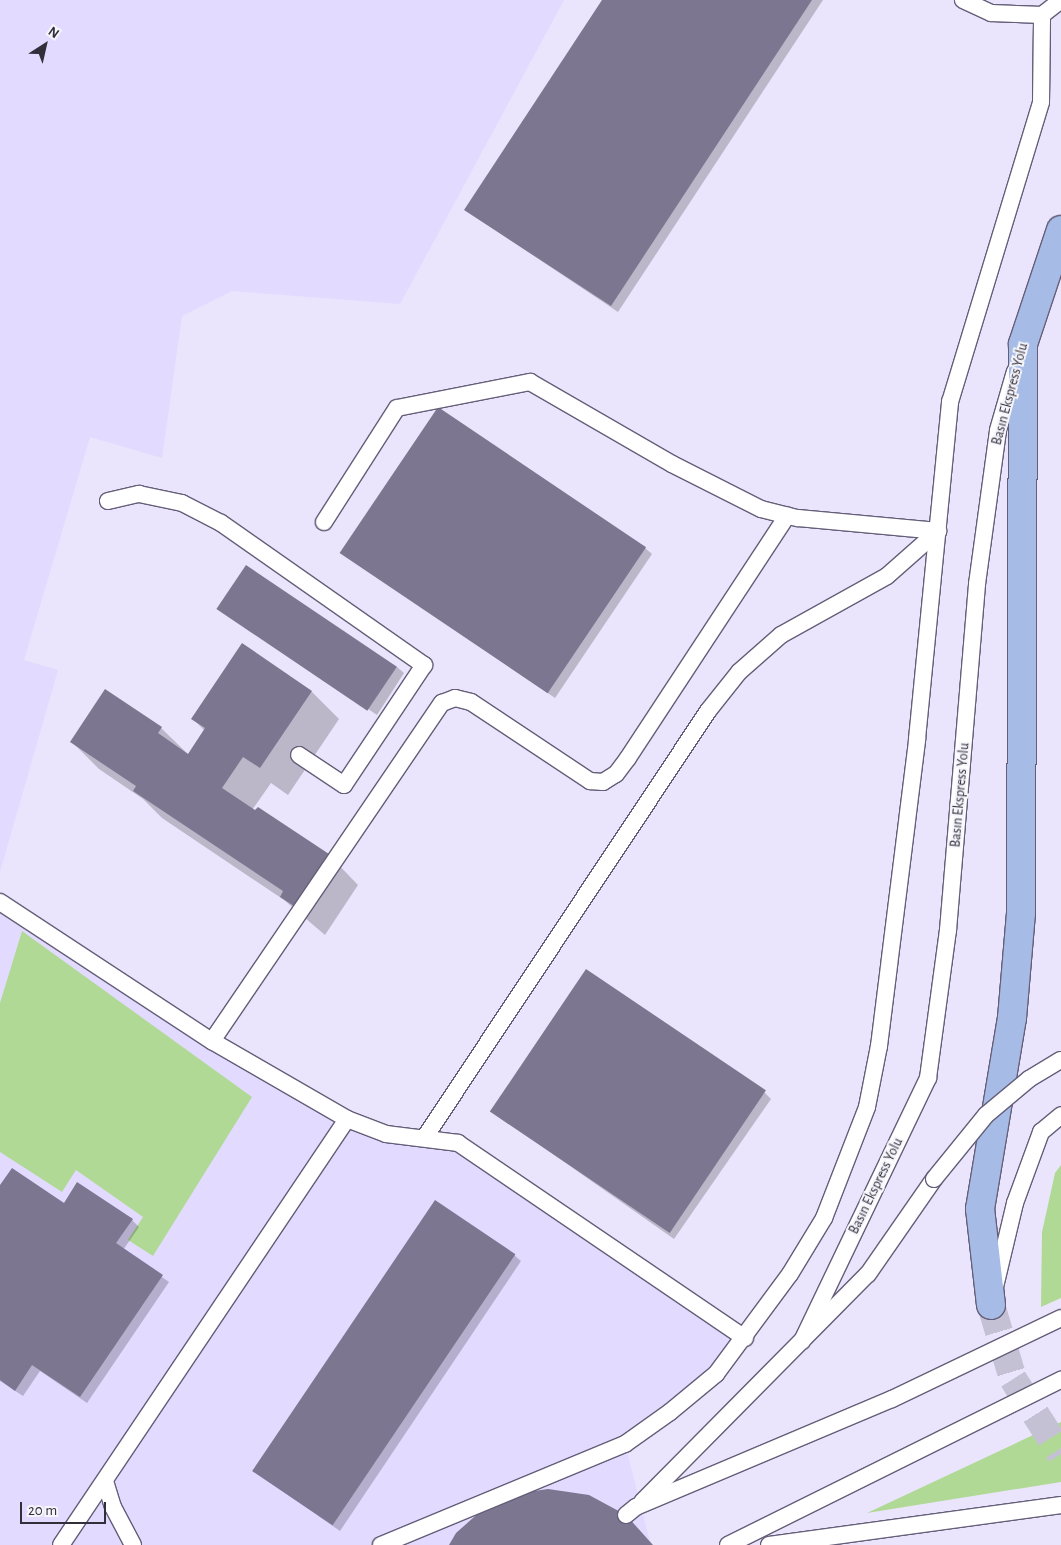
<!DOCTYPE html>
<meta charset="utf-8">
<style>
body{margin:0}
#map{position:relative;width:1061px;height:1545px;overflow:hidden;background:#eae5fc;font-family:"Alegreya Sans",sans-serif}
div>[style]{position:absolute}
.built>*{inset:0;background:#e3daff}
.green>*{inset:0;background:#b1d996}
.shadow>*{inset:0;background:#0003}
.building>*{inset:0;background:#7d7690;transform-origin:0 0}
.primary-tunnel>*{height:28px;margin-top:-14px;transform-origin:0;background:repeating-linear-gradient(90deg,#c5c1d5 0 28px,transparent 0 42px)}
.roads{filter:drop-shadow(1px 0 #655e78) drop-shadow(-1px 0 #655e78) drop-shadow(0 1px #655e78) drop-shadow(0 -1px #655e78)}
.lane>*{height:16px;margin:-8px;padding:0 8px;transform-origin:8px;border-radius:8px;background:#fff}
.primary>*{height:28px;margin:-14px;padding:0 14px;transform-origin:14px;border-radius:14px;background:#a6bce6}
.bridges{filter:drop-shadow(1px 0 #655e78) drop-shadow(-1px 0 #655e78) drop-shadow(0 1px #655e78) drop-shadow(0 -1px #655e78)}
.lane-bridge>*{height:16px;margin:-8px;padding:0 8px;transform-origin:8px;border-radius:8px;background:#fff}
span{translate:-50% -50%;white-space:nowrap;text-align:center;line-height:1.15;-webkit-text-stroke:4px #f6f5fb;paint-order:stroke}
.street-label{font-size:14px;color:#312f3a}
.north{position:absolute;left:20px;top:20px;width:50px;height:50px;-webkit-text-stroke:4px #f6f5fb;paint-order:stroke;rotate:35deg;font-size:14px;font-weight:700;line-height:20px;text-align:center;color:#312f3a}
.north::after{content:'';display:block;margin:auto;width:18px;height:22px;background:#312f3a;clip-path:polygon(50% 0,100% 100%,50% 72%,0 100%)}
.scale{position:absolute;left:20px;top:1502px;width:86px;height:22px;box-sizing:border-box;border:2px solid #312f3a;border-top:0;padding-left:6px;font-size:15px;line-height:18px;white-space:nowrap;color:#312f3a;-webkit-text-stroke:4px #f6f5fb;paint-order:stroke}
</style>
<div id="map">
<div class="built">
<div style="clip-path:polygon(0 0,564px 0,400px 304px,232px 291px,182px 316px,162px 458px,90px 437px,24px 660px,58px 670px,0 872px)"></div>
<div style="clip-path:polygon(0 902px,347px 1119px,458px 1143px,745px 1338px,625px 1444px,651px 1545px,0 1545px)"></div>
</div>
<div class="green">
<div style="clip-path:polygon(22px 931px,252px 1097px,153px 1256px,128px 1240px,143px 1217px,76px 1170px,62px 1192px,0 1152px,0 1003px)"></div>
<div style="clip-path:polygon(1061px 1165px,1061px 1298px,1041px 1307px,1042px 1232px,1055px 1173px)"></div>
<div style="clip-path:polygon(1061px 1422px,1061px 1482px,867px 1513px)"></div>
</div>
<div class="shadow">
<div style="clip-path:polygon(603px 0,823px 0,618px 312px,465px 210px)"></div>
<div style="clip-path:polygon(645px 548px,652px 554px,555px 698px,342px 553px)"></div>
<div style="clip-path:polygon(219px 609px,397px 667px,404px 673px,377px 715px)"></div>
<div style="clip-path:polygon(106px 691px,161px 728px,189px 755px,205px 731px,193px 719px,312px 692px,339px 719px,288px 795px,271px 783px,252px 810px,331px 857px,358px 885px,325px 935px,284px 900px,162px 818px,143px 799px,99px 769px,72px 742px)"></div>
<div style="clip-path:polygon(764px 1092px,771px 1099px,674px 1239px,490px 1110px)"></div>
<div style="clip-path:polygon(0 1187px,132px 1220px,139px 1227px,123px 1250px,169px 1282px,87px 1403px,40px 1371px,23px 1396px,0 1381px)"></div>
<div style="clip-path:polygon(514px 1255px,521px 1261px,340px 1531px,255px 1472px)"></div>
</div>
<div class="building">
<div style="clip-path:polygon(602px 0,812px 0,611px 306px,464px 210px)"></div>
<div style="left:438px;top:407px;width:251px;height:176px;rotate:34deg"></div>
<div style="left:246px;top:565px;width:182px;height:53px;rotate:34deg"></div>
<div style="clip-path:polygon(242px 643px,312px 691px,260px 768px,243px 757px,222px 788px,255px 810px,258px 807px,332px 856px,297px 908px,280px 897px,283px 891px,133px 791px,136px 786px,70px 742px,105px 689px,162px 727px,158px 733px,188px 754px,205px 728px,191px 719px)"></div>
<div style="left:586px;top:969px;width:217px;height:172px;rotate:34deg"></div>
<div style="clip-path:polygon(12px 1168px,64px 1203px,77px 1182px,133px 1219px,116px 1243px,163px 1275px,80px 1397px,32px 1365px,15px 1391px,0 1380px,0 1185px)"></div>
<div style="left:435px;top:1200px;width:97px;height:327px;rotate:34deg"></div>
<div style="clip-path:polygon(548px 1489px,589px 1495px,626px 1515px,653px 1545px,449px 1545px,456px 1533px,482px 1510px,513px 1494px)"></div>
</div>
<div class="primary-tunnel">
<div style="left:991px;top:1305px;width:77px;rotate:73.4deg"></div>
<div style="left:1013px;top:1379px;width:89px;rotate:57.4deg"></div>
</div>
<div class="roads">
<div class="lane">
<div style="left:963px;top:0;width:31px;rotate:25deg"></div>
<div style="left:991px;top:13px;width:51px;rotate:2.2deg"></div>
<div style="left:1042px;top:15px;width:24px;rotate:-38deg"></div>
<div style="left:108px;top:501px;width:32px;rotate:-13deg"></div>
<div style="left:139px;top:494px;width:44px;rotate:11.8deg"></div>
<div style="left:182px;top:503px;width:44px;rotate:27.1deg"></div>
<div style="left:221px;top:523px;width:248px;rotate:35deg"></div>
<div style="left:424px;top:665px;width:144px;rotate:123.7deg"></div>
<div style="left:344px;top:785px;width:54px;rotate:-146.3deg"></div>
<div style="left:324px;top:522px;width:135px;rotate:-57.4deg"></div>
<div style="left:397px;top:408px;width:136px;rotate:-11.1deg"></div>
<div style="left:530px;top:382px;width:164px;rotate:30deg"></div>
<div style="left:672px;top:464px;width:100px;rotate:26.8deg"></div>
<div style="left:761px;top:509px;width:38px;rotate:14deg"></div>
<div style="left:798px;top:518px;width:141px;rotate:5.3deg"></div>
<div style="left:0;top:902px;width:254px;rotate:33.3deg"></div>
<div style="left:212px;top:1041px;width:156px;rotate:30deg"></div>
<div style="left:347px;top:1119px;width:42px;rotate:21deg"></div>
<div style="left:386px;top:1134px;width:73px;rotate:7.1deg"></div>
<div style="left:458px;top:1143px;width:347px;rotate:34.2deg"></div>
<div style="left:212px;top:1041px;width:409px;rotate:-55.8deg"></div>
<div style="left:442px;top:703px;width:14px;rotate:-21deg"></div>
<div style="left:455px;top:698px;width:16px;rotate:14deg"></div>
<div style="left:471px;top:702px;width:143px;rotate:33.6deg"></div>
<div style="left:590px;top:781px;width:13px;rotate:4deg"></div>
<div style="left:603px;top:782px;width:15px;rotate:-32deg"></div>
<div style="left:616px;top:774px;width:20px;rotate:-53deg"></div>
<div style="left:628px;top:758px;width:290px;rotate:-56.7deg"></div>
<div style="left:425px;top:1137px;width:511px;rotate:-56.4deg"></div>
<div style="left:708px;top:711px;width:50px;rotate:-51.5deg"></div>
<div style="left:739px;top:672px;width:56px;rotate:-41.4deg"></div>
<div style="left:781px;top:635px;width:121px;rotate:-29.1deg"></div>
<div style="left:887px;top:576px;width:68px;rotate:-41.4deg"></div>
<div style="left:995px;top:1287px;width:86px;rotate:-76.6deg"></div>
<div style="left:1015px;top:1203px;width:76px;rotate:-69.9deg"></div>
<div style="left:1041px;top:1132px;width:26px;rotate:-40deg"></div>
<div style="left:802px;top:1341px;width:292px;rotate:-64.4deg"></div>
<div style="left:928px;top:1078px;width:149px;rotate:-82.3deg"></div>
<div style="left:948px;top:930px;width:347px;rotate:-85.2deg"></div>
<div style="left:977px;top:584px;width:155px;rotate:-82.2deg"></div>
<div style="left:998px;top:430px;width:61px;rotate:-73.9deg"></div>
<div style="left:105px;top:1481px;width:27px;rotate:73deg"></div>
<div style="left:113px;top:1507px;width:43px;rotate:62.2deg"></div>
<div style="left:642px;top:1502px;width:321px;rotate:-45.3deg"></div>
<div style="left:868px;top:1274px;width:116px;rotate:-55.2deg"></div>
<div style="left:626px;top:1515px;width:13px;rotate:-39deg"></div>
<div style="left:636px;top:1507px;width:278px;rotate:-22.9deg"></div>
<div style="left:892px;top:1399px;width:187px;rotate:-25.6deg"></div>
<div style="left:61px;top:1545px;width:513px;rotate:-56.12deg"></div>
<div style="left:381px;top:1545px;width:264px;rotate:-22.5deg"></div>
<div style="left:625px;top:1444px;width:55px;rotate:-35.4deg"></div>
<div style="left:670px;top:1412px;width:60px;rotate:-39.6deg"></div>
<div style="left:716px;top:1374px;width:124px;rotate:-53.5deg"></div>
<div style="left:790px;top:1274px;width:66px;rotate:-58.7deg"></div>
<div style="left:824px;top:1218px;width:119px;rotate:-68.8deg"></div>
<div style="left:867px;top:1107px;width:62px;rotate:-78.9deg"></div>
<div style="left:879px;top:1046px;width:309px;rotate:-82.9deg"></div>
<div style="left:917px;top:739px;width:339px;rotate:-84.4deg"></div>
<div style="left:950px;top:402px;width:313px;rotate:-73.1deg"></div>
<div style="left:1041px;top:102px;width:87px;rotate:-89.3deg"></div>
<div style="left:728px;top:1545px;width:372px;rotate:-26.4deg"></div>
<div style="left:769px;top:1545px;width:295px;rotate:-7.8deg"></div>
</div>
<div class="primary">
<div style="left:991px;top:1305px;width:97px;rotate:-96.5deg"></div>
<div style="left:980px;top:1209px;width:194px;rotate:-80.5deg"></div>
<div style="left:1012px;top:1018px;width:105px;rotate:-85.1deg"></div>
<div style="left:1021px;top:913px;width:569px;rotate:-89.8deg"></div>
<div style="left:1023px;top:344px;width:120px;rotate:-71.6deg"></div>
</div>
</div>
<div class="bridges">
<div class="lane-bridge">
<div style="left:934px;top:1179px;width:82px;rotate:-50.9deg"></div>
<div style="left:986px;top:1115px;width:56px;rotate:-39.9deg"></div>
<div style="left:1029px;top:1079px;width:37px;rotate:-31deg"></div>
</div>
</div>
<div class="street-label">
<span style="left:1010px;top:394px;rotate:-75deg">Basın Ekspress Yolu</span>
<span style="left:960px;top:795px;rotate:-85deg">Basın Ekspress Yolu</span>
<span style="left:876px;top:1186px;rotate:-64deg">Basın Ekspress Yolu</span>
</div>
<div class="north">N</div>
<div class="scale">20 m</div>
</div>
